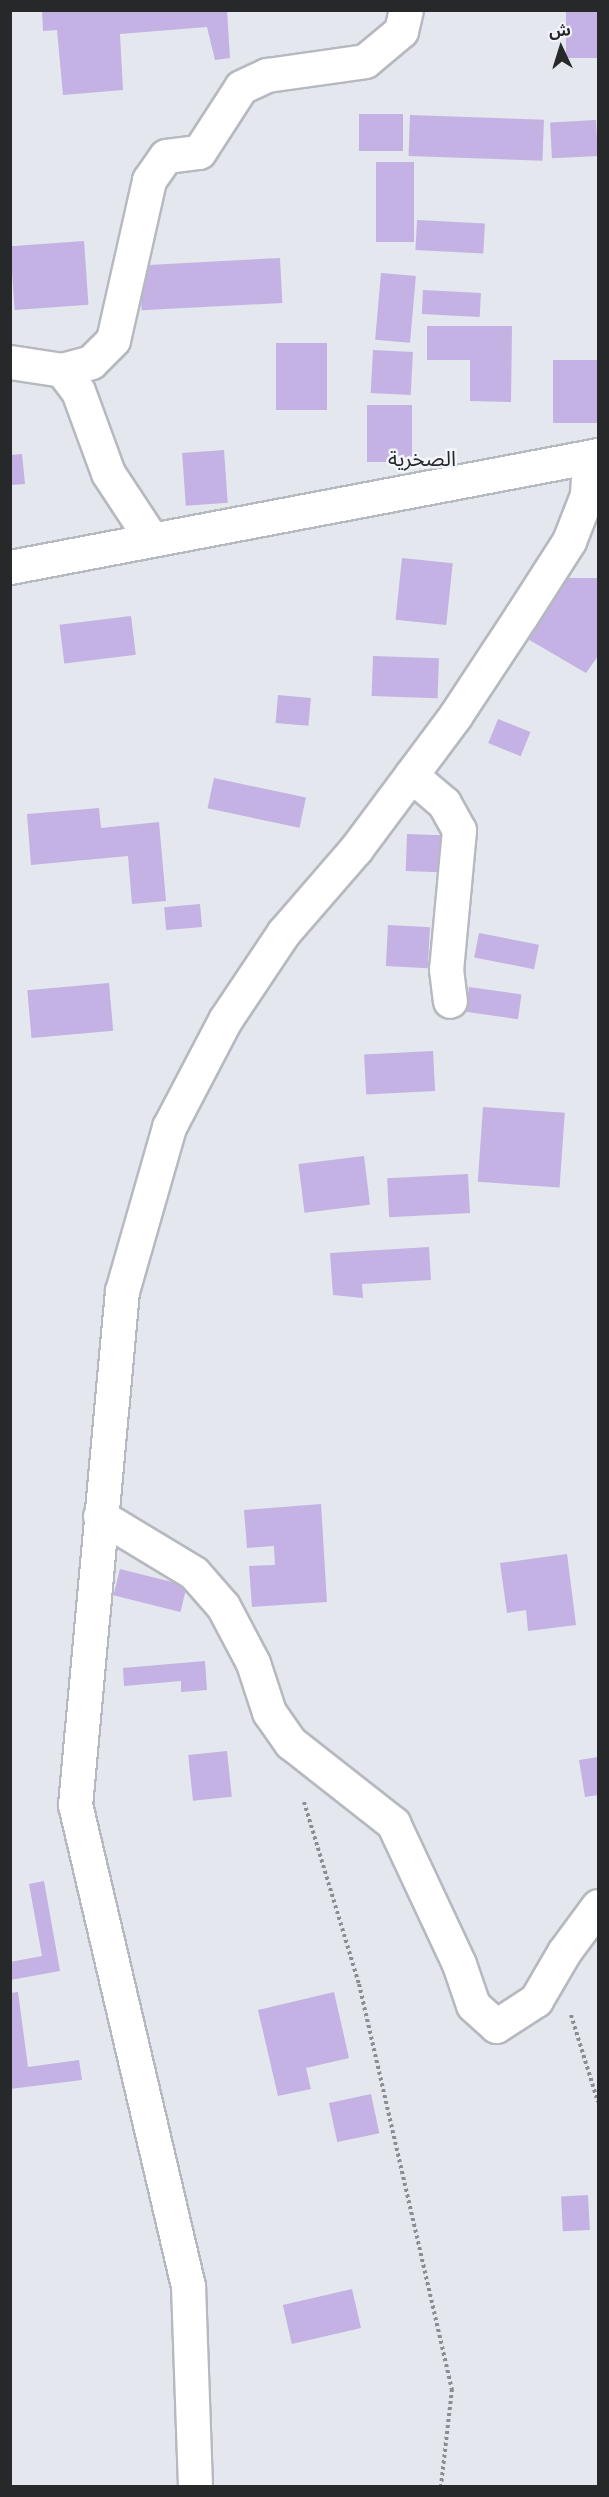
<!DOCTYPE html>
<meta charset="utf-8">
<style>
body{margin:0}
#map{position:relative;width:609px;height:2497px;overflow:hidden;background:#e4e7ee;font-family:Quicksand,"Noto Sans Arabic",sans-serif}
div>[style]{position:absolute}
.building>*{inset:0;background:#c3b2e3;transform-origin:0 0}
.path>*{height:4px;margin-top:-2px;transform-origin:0;background:repeating-linear-gradient(90deg,#8b8d92 0 3px,transparent 0 6px)}
.roads{filter:drop-shadow(2px 0 #b6b9bf) drop-shadow(-2px 0 #b6b9bf) drop-shadow(0 2px #b6b9bf) drop-shadow(0 -2px #b6b9bf)}
.street>*{height:33px;margin:-16.5px;padding:0 16.5px;transform-origin:16.5px;border-radius:16.5px;background:#fff}
span{translate:-50% -50%;white-space:nowrap;text-align:center;line-height:1.15;-webkit-text-stroke:5px #f2f5fb;paint-order:stroke}
.quarter-label{font-size:21px;color:#27282a}
.frame{position:absolute;inset:0;border:12px solid #27282a;pointer-events:none}
.north{position:absolute;left:531px;top:18px;width:60px;height:60px;-webkit-text-stroke:4px #f2f5fb;paint-order:stroke;rotate:356deg;font-size:16px;font-weight:700;line-height:24px;text-align:center;color:#27282a}
.north::after{content:'';display:block;margin:auto;width:21px;height:27px;background:#27282a;clip-path:polygon(50% 0,100% 100%,50% 72%,0 100%)}
</style>
<div id="map">
<div class="building">
<div style="clip-path:polygon(42px 10px,227px 10px,230px 58px,215px 60px,207px 27px,120px 34px,123px 90px,63px 95px,57px 30px,43px 31px)"></div>
<div style="left:566px;top:10px;width:32px;height:48px"></div>
<div style="left:403px;top:114px;width:37px;height:44px;rotate:90deg"></div>
<div style="left:410px;top:115px;width:134px;height:41px;rotate:2deg"></div>
<div style="left:596px;top:120px;width:36px;height:46px;rotate:87deg"></div>
<div style="left:376px;top:162px;width:38px;height:80px"></div>
<div style="left:417px;top:220px;width:68px;height:30px;rotate:3deg"></div>
<div style="left:84px;top:241px;width:64px;height:74px;rotate:86deg"></div>
<div style="left:280px;top:258px;width:45px;height:141px;rotate:87deg"></div>
<div style="left:381px;top:273px;width:35px;height:67px;rotate:5deg"></div>
<div style="left:423px;top:290px;width:58px;height:24px;rotate:3deg"></div>
<div style="clip-path:polygon(427px 326px,512px 326px,511px 402px,470px 401px,470px 360px,427px 360px)"></div>
<div style="left:276px;top:343px;width:51px;height:67px"></div>
<div style="left:373px;top:350px;width:40px;height:43px;rotate:3deg"></div>
<div style="left:598px;top:360px;width:63px;height:45px;rotate:90deg"></div>
<div style="left:367px;top:405px;width:45px;height:57px"></div>
<div style="left:224px;top:450px;width:53px;height:42px;rotate:86deg"></div>
<div style="clip-path:polygon(22px 454px,25px 484px,10px 485px,10px 455px)"></div>
<div style="left:402px;top:558px;width:51px;height:62px;rotate:6deg"></div>
<div style="clip-path:polygon(567px 578px,598px 578px,598px 656px,586px 673px,526px 638px)"></div>
<div style="left:131px;top:616px;width:39px;height:72px;rotate:83deg"></div>
<div style="left:373px;top:656px;width:66px;height:40px;rotate:2deg"></div>
<div style="left:278px;top:695px;width:33px;height:28px;rotate:5deg"></div>
<div style="left:498px;top:719px;width:35px;height:26px;rotate:22deg"></div>
<div style="left:214px;top:778px;width:94px;height:31px;rotate:12deg"></div>
<div style="clip-path:polygon(99px 808px,101px 828px,159px 822px,166px 901px,132px 904px,128px 856px,31px 865px,27px 814px)"></div>
<div style="left:407px;top:834px;width:34px;height:37px;rotate:2deg"></div>
<div style="left:200px;top:904px;width:23px;height:36px;rotate:85deg"></div>
<div style="left:388px;top:925px;width:42px;height:41px;rotate:3deg"></div>
<div style="left:479px;top:933px;width:61px;height:25px;rotate:11deg"></div>
<div style="left:109px;top:983px;width:48px;height:82px;rotate:85deg"></div>
<div style="left:469px;top:987px;width:53px;height:25px;rotate:8deg"></div>
<div style="left:433px;top:1051px;width:40px;height:69px;rotate:87deg"></div>
<div style="left:483px;top:1107px;width:82px;height:75px;rotate:4deg"></div>
<div style="left:364px;top:1156px;width:49px;height:66px;rotate:83deg"></div>
<div style="left:468px;top:1174px;width:39px;height:81px;rotate:87deg"></div>
<div style="clip-path:polygon(429px 1247px,431px 1280px,362px 1284px,363px 1298px,333px 1295px,330px 1253px)"></div>
<div style="clip-path:polygon(321px 1504px,327px 1602px,252px 1607px,249px 1566px,275px 1565px,274px 1546px,247px 1548px,244px 1510px)"></div>
<div style="clip-path:polygon(567px 1554px,576px 1625px,528px 1631px,526px 1610px,507px 1613px,500px 1563px)"></div>
<div style="left:120px;top:1569px;width:69px;height:27px;rotate:14deg"></div>
<div style="clip-path:polygon(205px 1661px,207px 1690px,181px 1692px,181px 1681px,124px 1686px,123px 1668px)"></div>
<div style="left:227px;top:1751px;width:46px;height:39px;rotate:84deg"></div>
<div style="clip-path:polygon(598px 1757px,598px 1795px,585px 1797px,579px 1760px)"></div>
<div style="clip-path:polygon(44px 1881px,60px 1971px,10px 1980px,10px 1962px,42px 1956px,29px 1884px)"></div>
<div style="clip-path:polygon(18px 1992px,28px 2067px,79px 2060px,82px 2080px,10px 2089px,10px 1993px)"></div>
<div style="clip-path:polygon(334px 1992px,349px 2058px,306px 2068px,311px 2089px,278px 2096px,258px 2010px)"></div>
<div style="left:371px;top:2094px;width:40px;height:43px;rotate:78deg"></div>
<div style="left:588px;top:2195px;width:35px;height:27px;rotate:87deg"></div>
<div style="left:352px;top:2289px;width:40px;height:71px;rotate:77deg"></div>
</div>
<div class="path">
<div style="left:304px;top:1802px;width:190px;rotate:73.2deg"></div>
<div style="left:359px;top:1984px;width:416px;rotate:77.1deg"></div>
<div style="left:452px;top:2389px;width:98px;rotate:96.5deg"></div>
<div style="left:571px;top:2015px;width:91px;rotate:72.8deg"></div>
</div>
<div class="roads">
<div class="street">
<div style="left:10px;top:362px;width:53px;rotate:8.7deg"></div>
<div style="left:62px;top:370px;width:26px;rotate:53deg"></div>
<div style="left:78px;top:391px;width:87px;rotate:69.9deg"></div>
<div style="left:108px;top:473px;width:80px;rotate:56.7deg"></div>
<div style="left:62px;top:370px;width:30px;rotate:-15deg"></div>
<div style="left:91px;top:362px;width:31px;rotate:-45deg"></div>
<div style="left:113px;top:340px;width:164px;rotate:-77.3deg"></div>
<div style="left:149px;top:180px;width:29px;rotate:-55deg"></div>
<div style="left:166px;top:156px;width:33px;rotate:-7deg"></div>
<div style="left:199px;top:152px;width:77px;rotate:-57.1deg"></div>
<div style="left:241px;top:87px;width:29px;rotate:-25deg"></div>
<div style="left:267px;top:75px;width:99px;rotate:-8.1deg"></div>
<div style="left:365px;top:61px;width:47px;rotate:-39.8deg"></div>
<div style="left:401px;top:31px;width:22px;rotate:-77deg"></div>
<div style="left:10px;top:567px;width:599px;rotate:-10.78deg"></div>
<div style="left:411px;top:775px;width:43px;rotate:40.3deg"></div>
<div style="left:444px;top:803px;width:31px;rotate:61deg"></div>
<div style="left:459px;top:830px;width:140px;rotate:95.3deg"></div>
<div style="left:446px;top:969px;width:32px;rotate:83deg"></div>
<div style="left:100px;top:1516px;width:110px;rotate:31.2deg"></div>
<div style="left:194px;top:1573px;width:44px;rotate:48.7deg"></div>
<div style="left:223px;top:1606px;width:64px;rotate:62.2deg"></div>
<div style="left:253px;top:1663px;width:52px;rotate:71.9deg"></div>
<div style="left:269px;top:1712px;width:38px;rotate:55deg"></div>
<div style="left:291px;top:1743px;width:130px;rotate:38.1deg"></div>
<div style="left:393px;top:1823px;width:156px;rotate:64.9deg"></div>
<div style="left:459px;top:1964px;width:43px;rotate:71.1deg"></div>
<div style="left:473px;top:2005px;width:31px;rotate:42deg"></div>
<div style="left:496px;top:2026px;width:48px;rotate:-33deg"></div>
<div style="left:536px;top:2000px;width:56px;rotate:-59.7deg"></div>
<div style="left:564px;top:1952px;width:57px;rotate:-53.5deg"></div>
<div style="left:195px;top:2486px;width:200px;rotate:-92deg"></div>
<div style="left:188px;top:2286px;width:494px;rotate:-103.2deg"></div>
<div style="left:75px;top:1805px;width:516px;rotate:-84.78deg"></div>
<div style="left:122px;top:1291px;width:171px;rotate:-74deg"></div>
<div style="left:169px;top:1127px;width:121px;rotate:-62.4deg"></div>
<div style="left:225px;top:1020px;width:106px;rotate:-56.2deg"></div>
<div style="left:284px;top:932px;width:110px;rotate:-49.1deg"></div>
<div style="left:356px;top:849px;width:166px;rotate:-53.3deg"></div>
<div style="left:455px;top:716px;width:120px;rotate:-56.6deg"></div>
<div style="left:521px;top:616px;width:89px;rotate:-57.4deg"></div>
<div style="left:569px;top:541px;width:49px;rotate:-68.6deg"></div>
<div style="left:587px;top:495px;width:38px;rotate:-87deg"></div>
</div>
</div>
<div class="quarter-label">
<span style="left:422px;top:458px">الصخرية</span>
</div>
<div class="frame"></div>
<div class="north">ش</div>
</div>
